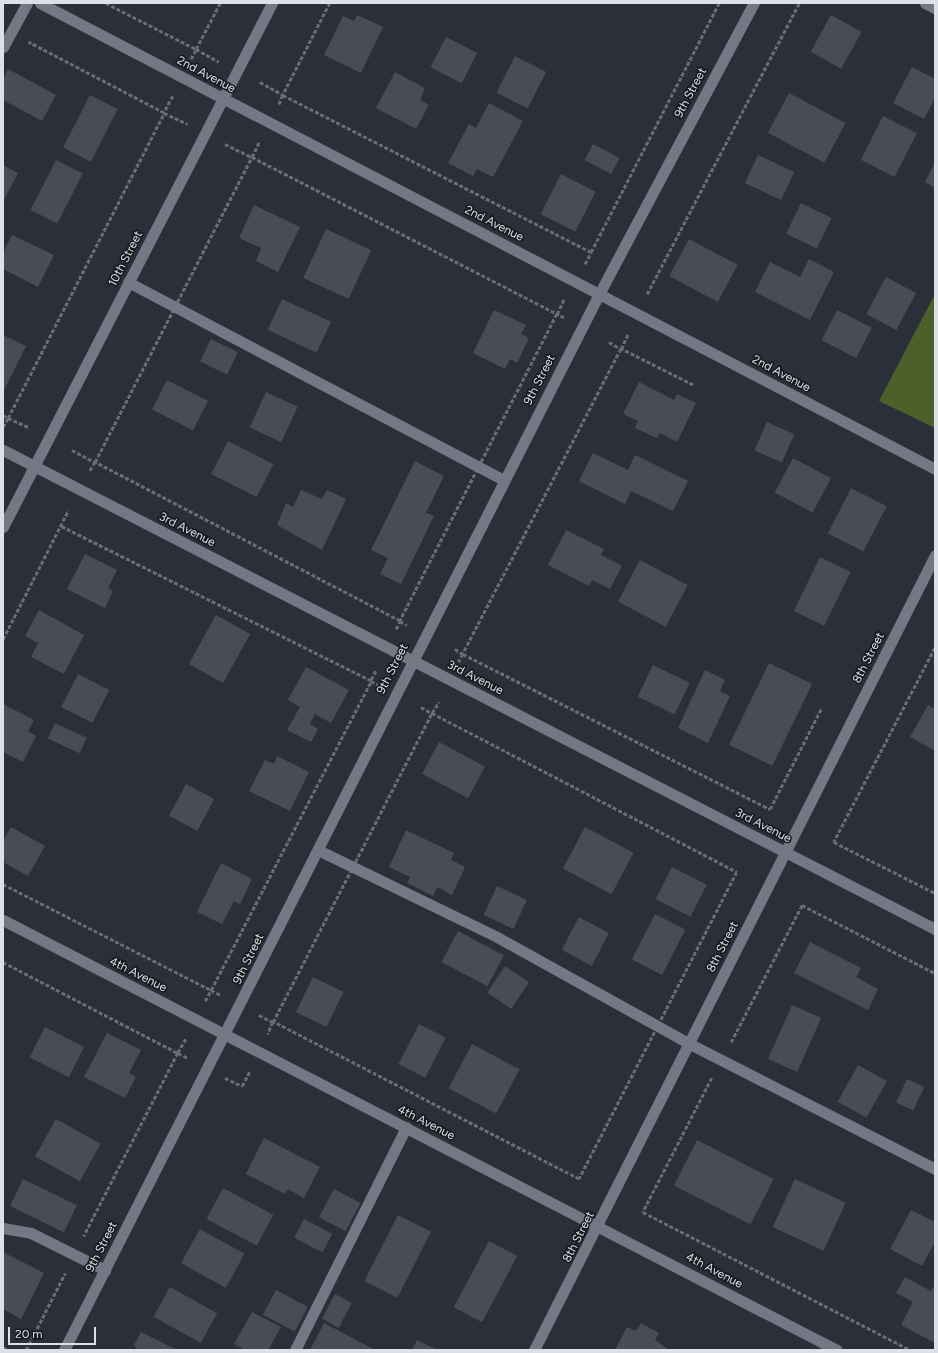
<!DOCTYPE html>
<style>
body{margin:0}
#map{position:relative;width:938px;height:1353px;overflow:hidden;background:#2b2f39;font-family:Figtree,sans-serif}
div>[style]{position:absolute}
.green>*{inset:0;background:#4c602b}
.building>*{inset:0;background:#484c57;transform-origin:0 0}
.path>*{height:2.5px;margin-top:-1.25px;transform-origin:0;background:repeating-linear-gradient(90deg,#6a6d76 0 4px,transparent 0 6px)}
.service>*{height:11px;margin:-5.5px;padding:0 5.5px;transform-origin:5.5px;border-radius:5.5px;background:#747884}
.minor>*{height:11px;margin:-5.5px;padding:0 5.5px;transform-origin:5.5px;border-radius:5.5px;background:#747884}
span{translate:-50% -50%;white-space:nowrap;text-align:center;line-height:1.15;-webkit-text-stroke:3px #15171c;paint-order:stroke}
.street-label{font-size:12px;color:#dde0e7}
.frame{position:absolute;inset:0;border:4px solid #dde0e7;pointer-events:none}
.scale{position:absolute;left:8px;top:1327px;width:88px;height:18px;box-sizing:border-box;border:2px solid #dde0e7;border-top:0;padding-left:5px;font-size:12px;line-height:14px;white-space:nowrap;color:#dde0e7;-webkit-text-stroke:3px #15171c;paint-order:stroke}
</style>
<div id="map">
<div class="green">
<div style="clip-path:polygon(935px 294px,935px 428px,879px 401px)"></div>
</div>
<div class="building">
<div style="clip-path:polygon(357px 15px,383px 27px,361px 73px,324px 55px,343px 16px,354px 21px)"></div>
<div style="left:831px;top:15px;width:35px;height:42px;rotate:29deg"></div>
<div style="left:446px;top:37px;width:35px;height:34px;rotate:27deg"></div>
<div style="left:515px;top:56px;width:35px;height:41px;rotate:27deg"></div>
<div style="clip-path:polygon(912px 67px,935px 79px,935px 98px,924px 119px,893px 103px)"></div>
<div style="clip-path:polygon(8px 69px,56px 95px,42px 121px,3px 100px,3px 79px)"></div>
<div style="clip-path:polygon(395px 72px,425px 88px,420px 100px,429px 105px,416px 129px,376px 108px)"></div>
<div style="left:789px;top:93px;width:64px;height:45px;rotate:28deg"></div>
<div style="left:90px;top:95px;width:31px;height:59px;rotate:27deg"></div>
<div style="clip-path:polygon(489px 103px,523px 121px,493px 177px,477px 169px,473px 176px,448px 163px,469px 124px,476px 128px)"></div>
<div style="left:883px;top:116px;width:38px;height:49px;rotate:27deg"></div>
<div style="left:593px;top:144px;width:30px;height:18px;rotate:28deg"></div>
<div style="left:758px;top:155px;width:40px;height:31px;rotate:25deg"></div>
<div style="left:56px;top:160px;width:30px;height:56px;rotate:27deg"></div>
<div style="clip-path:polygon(935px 163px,935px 188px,925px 182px)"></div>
<div style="clip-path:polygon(3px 165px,18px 173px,3px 202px)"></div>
<div style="left:561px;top:174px;width:39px;height:45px;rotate:27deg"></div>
<div style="left:801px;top:203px;width:34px;height:34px;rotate:26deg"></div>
<div style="clip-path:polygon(254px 205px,300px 227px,278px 272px,256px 261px,261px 248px,239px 238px)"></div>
<div style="left:326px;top:229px;width:50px;height:54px;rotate:25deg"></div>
<div style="clip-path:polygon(12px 235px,54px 255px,38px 287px,3px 269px,3px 253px)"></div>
<div style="left:689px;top:239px;width:55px;height:42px;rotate:28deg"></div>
<div style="clip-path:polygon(809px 259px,834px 272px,810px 320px,755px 292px,770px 262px,800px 277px)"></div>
<div style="left:886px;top:277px;width:34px;height:42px;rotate:28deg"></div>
<div style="left:282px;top:299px;width:54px;height:34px;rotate:25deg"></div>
<div style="clip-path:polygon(494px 310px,526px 325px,521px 334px,529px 338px,517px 363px,510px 359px,505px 369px,473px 353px)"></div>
<div style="left:837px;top:310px;width:39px;height:34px;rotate:27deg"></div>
<div style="clip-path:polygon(3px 335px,26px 346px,3px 392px)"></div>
<div style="left:211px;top:339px;width:30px;height:25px;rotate:26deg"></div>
<div style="left:167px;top:380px;width:46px;height:33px;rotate:27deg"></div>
<div style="clip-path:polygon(639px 382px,674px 400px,677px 394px,696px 403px,677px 442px,660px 433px,657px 438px,635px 428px,638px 421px,623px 414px)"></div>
<div style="left:266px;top:392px;width:35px;height:39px;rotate:25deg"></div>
<div style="left:767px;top:422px;width:30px;height:31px;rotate:24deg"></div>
<div style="left:228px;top:441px;width:51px;height:37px;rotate:27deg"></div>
<div style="clip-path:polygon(593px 453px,628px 470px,635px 455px,688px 481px,673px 511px,631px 491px,625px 504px,579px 481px)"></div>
<div style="left:793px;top:458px;width:43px;height:39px;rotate:28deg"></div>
<div style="clip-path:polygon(415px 461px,444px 476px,426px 513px,434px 516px,401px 584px,380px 574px,388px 558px,371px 550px)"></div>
<div style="left:851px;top:488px;width:40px;height:51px;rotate:27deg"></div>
<div style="clip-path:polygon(301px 490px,322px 499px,327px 490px,346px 499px,322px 550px,277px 525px,286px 503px,293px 507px)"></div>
<div style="clip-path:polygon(566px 530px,604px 549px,601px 555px,622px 566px,610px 589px,592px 580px,589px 586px,548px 565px)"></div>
<div style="clip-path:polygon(85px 554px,117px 570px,108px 588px,113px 591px,105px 608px,67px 589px)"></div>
<div style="left:820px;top:557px;width:34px;height:60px;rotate:26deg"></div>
<div style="left:640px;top:560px;width:54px;height:47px;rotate:28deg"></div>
<div style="clip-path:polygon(39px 610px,84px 635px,64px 674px,31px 657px,38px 643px,25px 636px)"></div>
<div style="left:216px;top:615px;width:39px;height:56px;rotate:29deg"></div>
<div style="left:769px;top:663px;width:48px;height:91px;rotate:26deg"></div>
<div style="left:653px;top:665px;width:41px;height:35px;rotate:26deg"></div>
<div style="clip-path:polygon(306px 667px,349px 690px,331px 723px,315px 714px,310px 724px,318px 729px,311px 742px,287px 730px,300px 707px,288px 700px)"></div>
<div style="clip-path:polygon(705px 670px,725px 680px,720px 691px,730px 696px,708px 743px,678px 728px)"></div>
<div style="left:78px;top:674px;width:35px;height:37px;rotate:27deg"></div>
<div style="clip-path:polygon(3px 704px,34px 720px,28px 731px,36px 736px,23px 762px,3px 752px)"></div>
<div style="clip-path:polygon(928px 705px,935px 709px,935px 751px,910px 737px)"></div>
<div style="left:55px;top:723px;width:35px;height:17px;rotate:25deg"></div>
<div style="left:439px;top:742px;width:52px;height:36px;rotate:28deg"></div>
<div style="clip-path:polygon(277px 756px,309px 772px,290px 811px,249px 791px,265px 760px,274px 764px)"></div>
<div style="left:186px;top:784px;width:32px;height:36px;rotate:28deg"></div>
<div style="clip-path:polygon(11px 827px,45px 846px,28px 876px,3px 862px,3px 841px)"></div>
<div style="left:585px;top:827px;width:55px;height:47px;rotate:28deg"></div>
<div style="clip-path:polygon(406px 830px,454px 853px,451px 860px,465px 867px,452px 895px,437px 887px,433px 896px,407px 883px,410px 877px,389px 867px)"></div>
<div style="clip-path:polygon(221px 863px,252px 879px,240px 904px,234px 901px,222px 924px,197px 912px)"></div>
<div style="left:672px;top:867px;width:39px;height:36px;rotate:27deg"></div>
<div style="left:497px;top:886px;width:33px;height:32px;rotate:25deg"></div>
<div style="left:655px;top:914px;width:34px;height:51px;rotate:27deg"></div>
<div style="left:579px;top:917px;width:34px;height:37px;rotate:28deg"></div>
<div style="left:458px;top:931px;width:52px;height:35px;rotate:28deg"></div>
<div style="clip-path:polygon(810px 942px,861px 968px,856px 977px,878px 989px,868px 1010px,794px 973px)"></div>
<div style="left:505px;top:966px;width:29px;height:32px;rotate:34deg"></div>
<div style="left:313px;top:977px;width:34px;height:39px;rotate:26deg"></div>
<div style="left:792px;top:1005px;width:32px;height:59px;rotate:24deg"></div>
<div style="left:419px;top:1024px;width:30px;height:45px;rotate:27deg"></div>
<div style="left:45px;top:1027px;width:44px;height:34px;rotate:27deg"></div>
<div style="clip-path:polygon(107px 1033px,141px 1050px,129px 1073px,136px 1077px,125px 1098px,84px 1077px)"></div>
<div style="left:472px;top:1044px;width:54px;height:50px;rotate:28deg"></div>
<div style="left:858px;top:1065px;width:33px;height:42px;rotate:29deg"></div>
<div style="left:907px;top:1079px;width:19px;height:26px;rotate:25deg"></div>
<div style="left:56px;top:1119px;width:51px;height:43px;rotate:29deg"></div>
<div style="clip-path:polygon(264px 1138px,320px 1167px,304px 1198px,288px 1189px,285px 1194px,246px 1174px)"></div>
<div style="left:697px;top:1140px;width:86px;height:51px;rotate:27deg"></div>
<div style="left:23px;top:1179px;width:60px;height:30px;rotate:26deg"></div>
<div style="left:795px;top:1179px;width:56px;height:53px;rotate:25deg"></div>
<div style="left:223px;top:1188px;width:57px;height:35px;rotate:28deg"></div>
<div style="left:334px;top:1189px;width:30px;height:32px;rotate:28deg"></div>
<div style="clip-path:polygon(911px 1210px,935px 1222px,935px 1242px,922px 1266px,890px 1249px)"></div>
<div style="left:398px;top:1215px;width:37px;height:74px;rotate:27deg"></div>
<div style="left:304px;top:1219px;width:32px;height:21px;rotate:28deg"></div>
<div style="left:200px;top:1229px;width:51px;height:39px;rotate:29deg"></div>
<div style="left:489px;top:1241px;width:32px;height:75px;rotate:28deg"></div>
<div style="clip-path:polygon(3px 1252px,44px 1273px,21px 1319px,3px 1309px)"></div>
<div style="clip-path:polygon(905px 1277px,931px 1291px,935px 1284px,935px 1343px,901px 1325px,913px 1302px,896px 1293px)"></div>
<div style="left:170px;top:1287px;width:54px;height:34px;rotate:29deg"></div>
<div style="left:276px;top:1290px;width:36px;height:28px;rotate:28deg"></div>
<div style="left:335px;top:1294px;width:19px;height:28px;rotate:28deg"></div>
<div style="clip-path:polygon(252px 1312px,281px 1327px,268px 1350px,245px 1350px,234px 1344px)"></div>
<div style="clip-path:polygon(324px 1323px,375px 1350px,310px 1350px)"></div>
<div style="clip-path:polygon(641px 1323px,659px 1333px,655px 1340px,669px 1350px,615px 1350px,627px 1327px,636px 1331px)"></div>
<div style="clip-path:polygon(141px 1332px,177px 1350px,138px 1350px,134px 1345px)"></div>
<div style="clip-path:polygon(417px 1340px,437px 1350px,412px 1350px)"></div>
</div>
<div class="path">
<div style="left:106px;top:3px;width:101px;rotate:27.1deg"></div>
<div style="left:196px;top:49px;width:52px;rotate:-62.4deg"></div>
<div style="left:330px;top:3px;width:103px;rotate:117.1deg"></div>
<div style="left:283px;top:95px;width:346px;rotate:27deg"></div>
<div style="left:591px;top:252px;width:280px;rotate:-62.8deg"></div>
<div style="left:191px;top:59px;width:11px;rotate:-63deg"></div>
<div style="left:196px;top:49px;width:26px;rotate:29deg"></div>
<div style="left:260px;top:82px;width:26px;rotate:29deg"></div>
<div style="left:283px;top:95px;width:11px;rotate:112deg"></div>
<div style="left:173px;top:96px;width:19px;rotate:118deg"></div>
<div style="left:164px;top:113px;width:26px;rotate:25deg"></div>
<div style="left:225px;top:144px;width:30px;rotate:26deg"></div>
<div style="left:252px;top:157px;width:17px;rotate:-65deg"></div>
<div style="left:252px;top:157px;width:343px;rotate:27.2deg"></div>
<div style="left:557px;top:314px;width:345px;rotate:117.1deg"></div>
<div style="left:400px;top:621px;width:344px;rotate:-152.5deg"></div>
<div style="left:95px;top:462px;width:343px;rotate:-62.8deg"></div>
<div style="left:585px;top:264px;width:13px;rotate:-63deg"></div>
<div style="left:647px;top:294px;width:328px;rotate:-62.4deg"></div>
<div style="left:564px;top:318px;width:8px;rotate:-150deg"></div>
<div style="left:557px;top:314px;width:17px;rotate:-65deg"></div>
<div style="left:609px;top:342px;width:14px;rotate:30deg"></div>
<div style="left:621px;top:349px;width:17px;rotate:-65deg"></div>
<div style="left:693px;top:385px;width:80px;rotate:-153.4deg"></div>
<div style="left:621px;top:349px;width:343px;rotate:117.4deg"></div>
<div style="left:463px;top:654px;width:344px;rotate:26.8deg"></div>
<div style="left:770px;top:809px;width:112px;rotate:-63deg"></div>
<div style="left:3px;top:415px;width:6px;rotate:31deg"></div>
<div style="left:8px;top:418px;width:343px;rotate:-62.9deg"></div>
<div style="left:164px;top:113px;width:153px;rotate:-152.4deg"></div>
<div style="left:3px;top:427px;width:10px;rotate:-61deg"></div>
<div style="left:8px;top:418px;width:24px;rotate:24deg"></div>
<div style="left:72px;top:450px;width:26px;rotate:28deg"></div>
<div style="left:95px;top:462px;width:10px;rotate:119deg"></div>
<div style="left:396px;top:629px;width:9px;rotate:-63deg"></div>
<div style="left:400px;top:621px;width:8px;rotate:30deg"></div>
<div style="left:3px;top:639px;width:144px;rotate:-63.1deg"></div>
<div style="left:935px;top:648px;width:219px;rotate:117.5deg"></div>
<div style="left:834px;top:842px;width:113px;rotate:26.8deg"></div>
<div style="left:455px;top:649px;width:9px;rotate:32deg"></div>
<div style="left:463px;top:654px;width:9px;rotate:117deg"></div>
<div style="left:376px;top:671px;width:11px;rotate:117deg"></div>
<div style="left:371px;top:681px;width:9px;rotate:27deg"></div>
<div style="left:421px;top:707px;width:13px;rotate:29deg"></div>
<div style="left:432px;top:713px;width:13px;rotate:-58deg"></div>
<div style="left:432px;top:713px;width:344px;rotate:27.5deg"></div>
<div style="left:737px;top:872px;width:345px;rotate:117.2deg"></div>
<div style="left:579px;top:1179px;width:344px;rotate:-152.8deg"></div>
<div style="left:273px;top:1022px;width:348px;rotate:-62.8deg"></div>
<div style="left:3px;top:884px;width:233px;rotate:27deg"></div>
<div style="left:211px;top:990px;width:348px;rotate:-62.6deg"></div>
<div style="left:371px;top:681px;width:347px;rotate:-153.5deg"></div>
<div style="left:3px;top:962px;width:197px;rotate:27.5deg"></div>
<div style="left:178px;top:1053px;width:206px;rotate:117.2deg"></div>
<div style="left:205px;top:1001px;width:13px;rotate:-61deg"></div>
<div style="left:211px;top:990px;width:11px;rotate:27deg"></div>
<div style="left:259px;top:1015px;width:16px;rotate:27deg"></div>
<div style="left:273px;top:1022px;width:13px;rotate:113deg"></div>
<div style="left:186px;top:1039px;width:16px;rotate:120deg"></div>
<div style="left:178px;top:1053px;width:11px;rotate:27deg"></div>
<div style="left:731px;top:1042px;width:154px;rotate:-62.6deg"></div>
<div style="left:802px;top:905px;width:149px;rotate:27.1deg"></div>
<div style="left:225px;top:1078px;width:19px;rotate:25deg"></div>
<div style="left:242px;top:1086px;width:17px;rotate:-62deg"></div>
<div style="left:712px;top:1078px;width:151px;rotate:117.2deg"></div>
<div style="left:643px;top:1212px;width:301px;rotate:27.3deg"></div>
<div style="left:3px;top:1347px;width:6px;rotate:31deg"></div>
<div style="left:26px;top:1350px;width:86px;rotate:-63.1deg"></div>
</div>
<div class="service">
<div style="left:3px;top:47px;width:50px;rotate:-61.4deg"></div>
<div style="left:128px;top:282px;width:425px;rotate:27.8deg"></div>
<div style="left:318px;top:850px;width:199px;rotate:25.9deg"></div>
<div style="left:497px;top:937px;width:218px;rotate:29deg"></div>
<div style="left:688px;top:1043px;width:277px;rotate:27deg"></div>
<div style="left:3px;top:1228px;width:28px;rotate:10deg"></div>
<div style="left:31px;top:1233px;width:83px;rotate:26.6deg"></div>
<div style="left:295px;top:1350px;width:249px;rotate:-63.5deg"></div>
</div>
<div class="minor">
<div style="left:40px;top:3px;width:1009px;rotate:27.5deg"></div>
<div style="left:925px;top:3px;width:11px;rotate:27deg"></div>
<div style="left:3px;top:450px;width:1048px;rotate:27.2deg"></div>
<div style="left:3px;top:527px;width:589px;rotate:-62.83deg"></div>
<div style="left:3px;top:920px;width:938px;rotate:27.28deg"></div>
<div style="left:64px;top:1350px;width:1184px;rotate:-63.13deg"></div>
<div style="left:599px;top:294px;width:330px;rotate:-62deg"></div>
<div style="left:534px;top:1350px;width:890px;rotate:-63.23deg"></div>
</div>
<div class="street-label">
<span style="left:206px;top:75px;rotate:28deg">2nd Avenue</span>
<span style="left:691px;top:93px;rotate:-62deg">9th Street</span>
<span style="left:494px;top:224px;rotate:27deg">2nd Avenue</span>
<span style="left:126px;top:259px;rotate:-63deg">10th Street</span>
<span style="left:781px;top:374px;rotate:28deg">2nd Avenue</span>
<span style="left:540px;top:380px;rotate:-63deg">9th Street</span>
<span style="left:187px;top:530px;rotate:27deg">3rd Avenue</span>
<span style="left:869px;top:658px;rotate:-63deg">8th Street</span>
<span style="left:393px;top:669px;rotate:-63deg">9th Street</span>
<span style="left:475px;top:678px;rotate:27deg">3rd Avenue</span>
<span style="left:763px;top:826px;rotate:27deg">3rd Avenue</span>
<span style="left:723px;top:947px;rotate:-63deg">8th Street</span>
<span style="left:249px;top:959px;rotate:-64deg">9th Street</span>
<span style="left:138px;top:975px;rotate:27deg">4th Avenue</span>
<span style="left:426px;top:1123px;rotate:27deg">4th Avenue</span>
<span style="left:579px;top:1237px;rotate:-63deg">8th Street</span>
<span style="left:102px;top:1247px;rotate:-63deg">9th Street</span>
<span style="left:714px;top:1271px;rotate:28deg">4th Avenue</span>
</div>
<div class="frame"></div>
<div class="scale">20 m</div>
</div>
